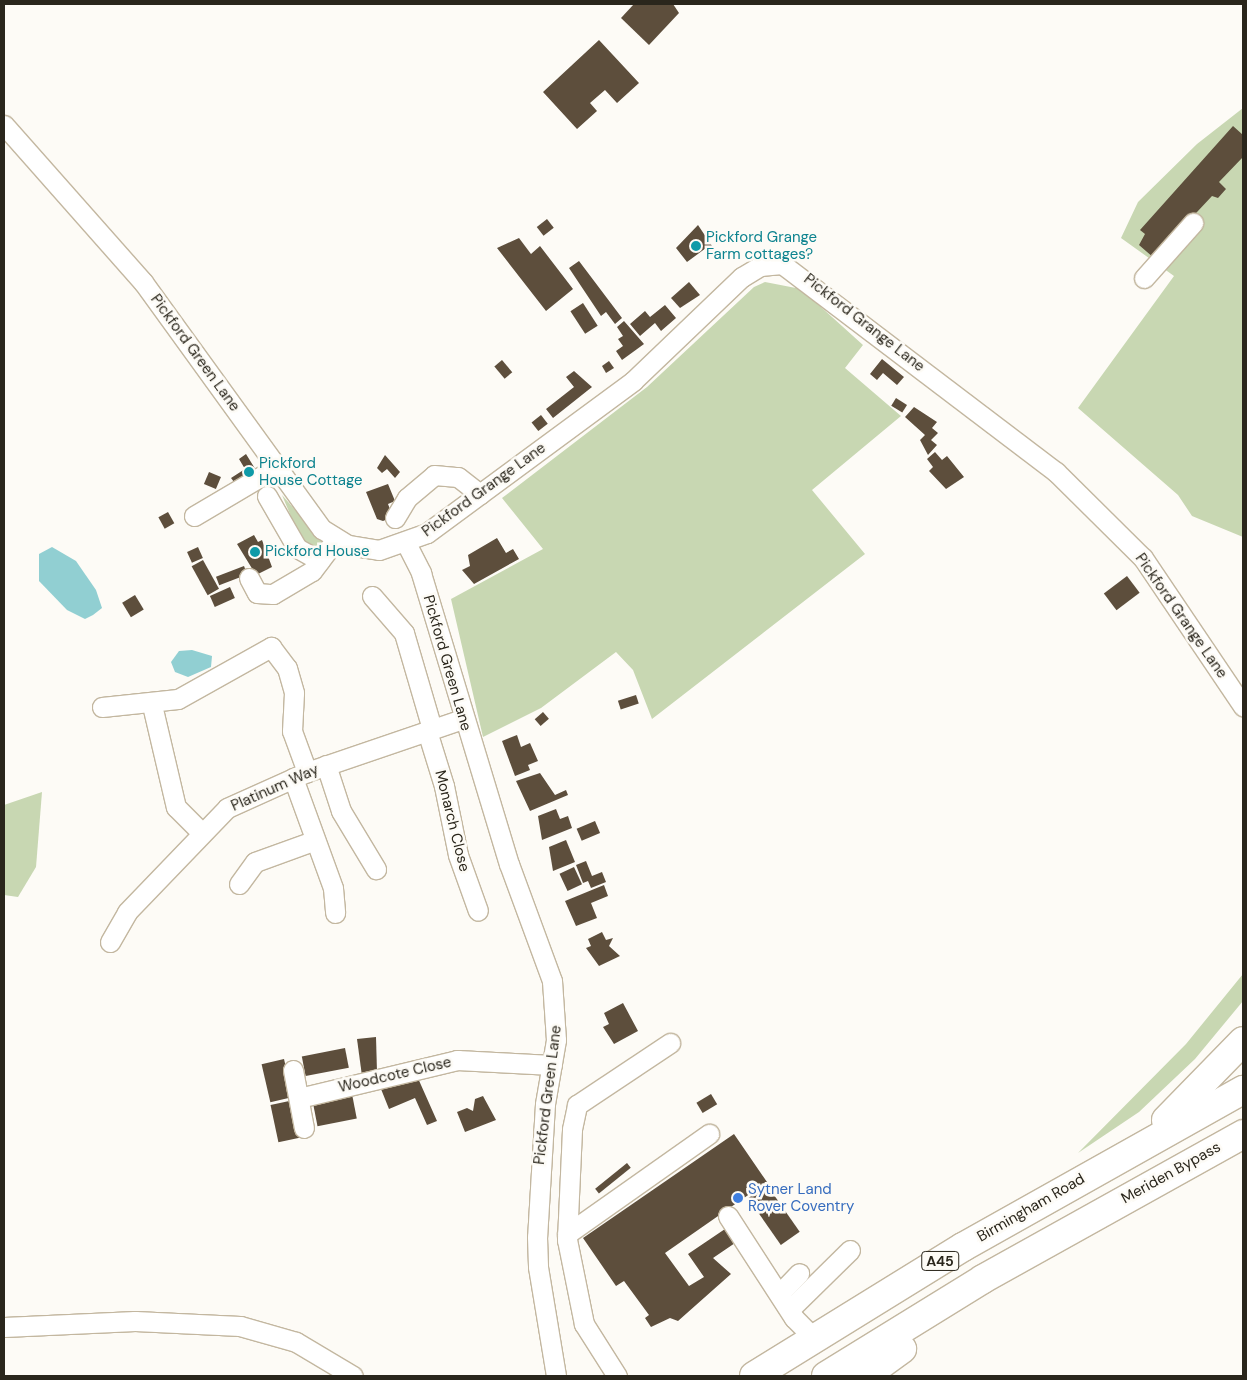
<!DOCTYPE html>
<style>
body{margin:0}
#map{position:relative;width:1247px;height:1380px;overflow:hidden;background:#fdfbf6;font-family:"DM Sans",sans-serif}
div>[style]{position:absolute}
.green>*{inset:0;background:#c8d7b2}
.water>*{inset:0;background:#91cfd2}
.building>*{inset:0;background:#5d4e3c;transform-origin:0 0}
.roads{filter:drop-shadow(1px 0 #c3b7a0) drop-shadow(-1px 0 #c3b7a0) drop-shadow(0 1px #c3b7a0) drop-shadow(0 -1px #c3b7a0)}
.minor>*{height:19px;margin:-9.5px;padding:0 9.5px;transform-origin:9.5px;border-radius:9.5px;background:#fff}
.highway>*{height:28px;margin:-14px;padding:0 14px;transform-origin:14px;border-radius:14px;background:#fff}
.dots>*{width:14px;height:14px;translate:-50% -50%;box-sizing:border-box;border:2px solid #fdfbf6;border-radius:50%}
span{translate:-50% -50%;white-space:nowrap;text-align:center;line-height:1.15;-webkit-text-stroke:5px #fdfbf6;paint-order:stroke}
.shield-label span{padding:1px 4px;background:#fdfbf6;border:1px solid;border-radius:4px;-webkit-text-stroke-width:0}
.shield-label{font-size:14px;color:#2a261c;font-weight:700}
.culture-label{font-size:15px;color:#0d838f}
.left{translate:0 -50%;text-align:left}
.street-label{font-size:15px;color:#2a261c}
.shop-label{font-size:15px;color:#366cbe}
.frame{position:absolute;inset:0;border:5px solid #2a261c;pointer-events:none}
</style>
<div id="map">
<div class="green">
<div style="clip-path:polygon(1243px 108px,1243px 537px,1192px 516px,1178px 495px,1078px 408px,1174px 276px,1121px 238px,1138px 202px,1197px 144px)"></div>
<div style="clip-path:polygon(765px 282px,801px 289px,863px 345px,845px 368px,901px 416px,812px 490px,865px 554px,652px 719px,633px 670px,616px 652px,541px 708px,483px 737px,451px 599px,543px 549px,502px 498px,647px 387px,754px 287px)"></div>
<div style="clip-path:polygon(282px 495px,327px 546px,319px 555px,302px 543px)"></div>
<div style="clip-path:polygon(42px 792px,36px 867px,18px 897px,4px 895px,4px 805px)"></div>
<div style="clip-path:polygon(1243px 974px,1243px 1001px,1195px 1059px,1139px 1112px,1078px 1153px,1186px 1044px)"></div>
</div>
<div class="water">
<div style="clip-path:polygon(52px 547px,76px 561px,96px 590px,102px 608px,93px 615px,85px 619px,67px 610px,39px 581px,39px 554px)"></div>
<div style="clip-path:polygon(192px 650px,212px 656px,211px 667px,188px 677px,175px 672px,171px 662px,179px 651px)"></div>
</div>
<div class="building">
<div style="clip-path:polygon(634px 4px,673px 4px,679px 13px,649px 45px,621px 18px)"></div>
<div style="clip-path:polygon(599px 40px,639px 83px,617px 103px,605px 90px,590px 103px,597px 111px,577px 129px,543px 92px)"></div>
<div style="clip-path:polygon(1233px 126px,1243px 135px,1243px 157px,1219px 182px,1226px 189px,1218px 198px,1212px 196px,1154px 258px,1139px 245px,1145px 234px,1140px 230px)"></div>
<div style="left:547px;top:219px;width:11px;height:13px;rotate:52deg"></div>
<div style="clip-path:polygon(698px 225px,714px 249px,709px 253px,706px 248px,687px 262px,676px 248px)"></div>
<div style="clip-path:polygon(519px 238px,531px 254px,540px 246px,573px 289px,546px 311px,497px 248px)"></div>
<div style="clip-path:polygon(579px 261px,622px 318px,615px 324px,606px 312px,601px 316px,569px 268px)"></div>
<div style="clip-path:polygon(689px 282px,700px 295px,680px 308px,671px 298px)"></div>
<div style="left:583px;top:303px;width:27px;height:15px;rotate:57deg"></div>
<div style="clip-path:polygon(665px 305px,676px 318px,661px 331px,655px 323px,640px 336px,630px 324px,645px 311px,650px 317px)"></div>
<div style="clip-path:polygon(624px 321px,644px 344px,622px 360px,616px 351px,623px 346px,618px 339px,623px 336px,617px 327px)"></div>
<div style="clip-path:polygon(882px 359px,904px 377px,897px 385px,883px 373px,877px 380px,870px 374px)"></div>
<div style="left:502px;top:360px;width:16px;height:10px;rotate:50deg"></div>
<div style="clip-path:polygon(609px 361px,614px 368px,606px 373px,602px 366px)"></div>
<div style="clip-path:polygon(574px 371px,592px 387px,553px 418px,546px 409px,574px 387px,566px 377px)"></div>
<div style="left:896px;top:398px;width:13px;height:9px;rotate:32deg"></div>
<div style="clip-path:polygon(914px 407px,937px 422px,932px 428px,938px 433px,931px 440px,937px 445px,928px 455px,920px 440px,925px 435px,905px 417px)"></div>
<div style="left:541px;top:415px;width:11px;height:12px;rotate:52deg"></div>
<div style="clip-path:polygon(935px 452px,942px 460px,947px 456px,964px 477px,946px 489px,929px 471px,933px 467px,927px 459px)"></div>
<div style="clip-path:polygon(246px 454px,259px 475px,237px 486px,231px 478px,245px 469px,239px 459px)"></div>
<div style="clip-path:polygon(385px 455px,400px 472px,395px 478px,387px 469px,382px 473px,377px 468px)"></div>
<div style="left:209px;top:472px;width:13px;height:13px;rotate:23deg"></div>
<div style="clip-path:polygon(388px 484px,395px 501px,388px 504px,393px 517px,383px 521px,377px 519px,366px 492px)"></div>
<div style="left:168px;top:512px;width:13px;height:11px;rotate:61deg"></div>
<div style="clip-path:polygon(254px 535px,258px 542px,262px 540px,272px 567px,256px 575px,237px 544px)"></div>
<div style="clip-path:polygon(497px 538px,506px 553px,513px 549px,519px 559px,474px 584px,462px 570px,470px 566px,468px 555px)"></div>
<div style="left:198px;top:547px;width:12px;height:12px;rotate:66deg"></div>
<div style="left:203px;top:560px;width:33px;height:13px;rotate:61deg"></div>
<div style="left:244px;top:566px;width:9px;height:30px;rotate:69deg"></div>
<div style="left:1127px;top:576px;width:21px;height:29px;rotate:53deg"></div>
<div style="left:230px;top:587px;width:12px;height:22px;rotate:66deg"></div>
<div style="left:135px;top:595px;width:17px;height:15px;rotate:59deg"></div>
<div style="left:636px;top:695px;width:9px;height:19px;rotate:72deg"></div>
<div style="left:543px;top:712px;width:9px;height:11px;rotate:49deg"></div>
<div style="clip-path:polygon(517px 735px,521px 747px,530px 743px,538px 761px,528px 765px,530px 770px,515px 776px,502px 741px)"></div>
<div style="clip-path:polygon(540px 773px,555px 795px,566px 790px,568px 795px,530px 811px,516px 781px)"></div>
<div style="clip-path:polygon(556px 809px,560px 819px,568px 816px,572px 828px,542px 840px,538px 816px)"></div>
<div style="left:595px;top:821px;width:13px;height:20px;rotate:67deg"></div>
<div style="clip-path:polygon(566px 840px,575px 862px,553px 871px,549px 847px)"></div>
<div style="clip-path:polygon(586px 861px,592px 876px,602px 872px,606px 882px,591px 888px,588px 881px,583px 883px,576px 865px)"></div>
<div style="left:574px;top:867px;width:19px;height:16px;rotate:65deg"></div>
<div style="clip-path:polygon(604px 885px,608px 896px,591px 903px,597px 918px,576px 926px,565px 901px)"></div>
<div style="clip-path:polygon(602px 932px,606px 940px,613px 938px,609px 946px,620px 956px,599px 966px,586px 948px,591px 946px,588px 939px)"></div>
<div style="clip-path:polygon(623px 1003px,638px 1031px,614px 1044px,603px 1027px,609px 1024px,604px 1013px)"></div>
<div style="clip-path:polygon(376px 1037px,377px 1072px,362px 1076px,357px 1039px)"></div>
<div style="left:345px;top:1048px;width:20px;height:44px;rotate:79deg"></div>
<div style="left:284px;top:1059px;width:39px;height:23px;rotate:77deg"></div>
<div style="clip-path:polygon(417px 1076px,437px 1121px,427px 1125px,415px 1098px,389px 1109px,381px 1089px)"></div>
<div style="left:352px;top:1094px;width:25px;height:40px;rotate:79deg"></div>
<div style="left:711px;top:1094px;width:12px;height:17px;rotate:59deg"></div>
<div style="clip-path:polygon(483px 1096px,496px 1120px,465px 1132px,457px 1112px,467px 1108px,473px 1111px,475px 1099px)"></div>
<div style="left:294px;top:1100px;width:38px;height:24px;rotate:78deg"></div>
<div style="clip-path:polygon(734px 1134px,767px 1182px,665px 1253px,689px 1286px,704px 1277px,688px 1254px,725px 1229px,735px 1243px,713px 1258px,731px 1274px,678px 1321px,670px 1318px,651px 1327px,645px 1318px,649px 1315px,624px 1281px,616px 1286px,583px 1238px)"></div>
<div style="left:627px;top:1163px;width:6px;height:41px;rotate:51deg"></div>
<div style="left:767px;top:1185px;width:57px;height:23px;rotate:55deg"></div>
</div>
<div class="roads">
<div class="minor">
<div style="left:4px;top:125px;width:210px;rotate:48.5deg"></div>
<div style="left:143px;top:282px;width:305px;rotate:54.1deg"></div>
<div style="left:322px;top:529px;width:31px;rotate:32deg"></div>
<div style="left:348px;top:545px;width:31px;rotate:9deg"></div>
<div style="left:379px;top:550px;width:51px;rotate:-19.5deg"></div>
<div style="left:427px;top:533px;width:256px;rotate:-36.4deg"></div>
<div style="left:633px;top:381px;width:151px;rotate:-43.7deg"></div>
<div style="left:742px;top:277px;width:21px;rotate:-31deg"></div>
<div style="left:760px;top:266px;width:22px;rotate:-5deg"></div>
<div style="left:782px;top:264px;width:344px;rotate:37.2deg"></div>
<div style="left:1056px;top:472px;width:122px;rotate:44.7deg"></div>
<div style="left:1143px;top:558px;width:179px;rotate:56deg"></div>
<div style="left:1144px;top:278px;width:74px;rotate:-48.3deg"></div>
<div style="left:267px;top:496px;width:60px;rotate:60deg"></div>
<div style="left:297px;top:548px;width:26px;rotate:29deg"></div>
<div style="left:194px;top:516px;width:96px;rotate:-30.6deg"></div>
<div style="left:395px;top:518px;width:23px;rotate:-59deg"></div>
<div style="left:407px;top:498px;width:35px;rotate:-40deg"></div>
<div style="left:434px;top:475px;width:24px;rotate:5deg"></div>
<div style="left:458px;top:477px;width:28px;rotate:38deg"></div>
<div style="left:406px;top:543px;width:34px;rotate:63deg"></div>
<div style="left:421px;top:573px;width:304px;rotate:73.2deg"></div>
<div style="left:509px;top:864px;width:125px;rotate:69.8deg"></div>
<div style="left:552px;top:981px;width:59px;rotate:86.1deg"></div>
<div style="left:556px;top:1040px;width:65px;rotate:99.8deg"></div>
<div style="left:545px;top:1104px;width:133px;rotate:93.4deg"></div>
<div style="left:537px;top:1237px;width:30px;rotate:88deg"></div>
<div style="left:538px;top:1267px;width:110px;rotate:80.6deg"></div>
<div style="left:249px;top:578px;width:17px;rotate:62deg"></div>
<div style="left:257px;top:593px;width:16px;rotate:4deg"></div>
<div style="left:273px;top:594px;width:45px;rotate:-30.5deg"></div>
<div style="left:312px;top:571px;width:40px;rotate:-53deg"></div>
<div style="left:372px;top:596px;width:49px;rotate:49.1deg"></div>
<div style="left:404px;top:633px;width:100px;rotate:73.7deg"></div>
<div style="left:152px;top:705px;width:105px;rotate:76.8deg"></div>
<div style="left:176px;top:807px;width:35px;rotate:45deg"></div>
<div style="left:102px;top:707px;width:76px;rotate:-6deg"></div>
<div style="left:178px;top:699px;width:107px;rotate:-29.2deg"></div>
<div style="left:271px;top:647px;width:26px;rotate:53deg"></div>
<div style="left:287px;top:668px;width:26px;rotate:74deg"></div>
<div style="left:294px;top:693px;width:38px;rotate:93deg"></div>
<div style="left:292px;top:731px;width:44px;rotate:69.9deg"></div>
<div style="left:427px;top:731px;width:58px;rotate:72.8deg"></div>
<div style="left:444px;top:786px;width:70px;rotate:78.5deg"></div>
<div style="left:458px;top:855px;width:59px;rotate:70.3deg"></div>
<div style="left:326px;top:765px;width:48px;rotate:71.9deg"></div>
<div style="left:341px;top:811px;width:68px;rotate:58.9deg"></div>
<div style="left:293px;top:778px;width:117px;rotate:70deg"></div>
<div style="left:333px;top:888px;width:25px;rotate:85deg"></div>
<div style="left:239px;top:884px;width:27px;rotate:-54deg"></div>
<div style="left:255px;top:862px;width:62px;rotate:-19.9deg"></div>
<div style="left:110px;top:942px;width:34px;rotate:-60deg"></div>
<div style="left:127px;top:912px;width:144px;rotate:-46.1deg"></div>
<div style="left:227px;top:808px;width:88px;rotate:-24.2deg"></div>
<div style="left:307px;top:772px;width:165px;rotate:-18.8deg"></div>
<div style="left:293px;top:1070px;width:59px;rotate:79.3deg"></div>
<div style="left:299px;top:1098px;width:163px;rotate:-13.5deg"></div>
<div style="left:457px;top:1060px;width:95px;rotate:3deg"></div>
<div style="left:728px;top:1216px;width:121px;rotate:57.1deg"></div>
<div style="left:794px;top:1318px;width:21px;rotate:45deg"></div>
<div style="left:809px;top:1333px;width:9px;rotate:6deg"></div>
<div style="left:567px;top:1234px;width:174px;rotate:-35.2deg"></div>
<div style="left:779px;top:1294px;width:29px;rotate:-46deg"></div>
<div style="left:790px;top:1309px;width:84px;rotate:-44.5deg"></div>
<div style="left:4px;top:1327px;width:131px;rotate:-2.6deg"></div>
<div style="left:135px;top:1321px;width:105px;rotate:2.7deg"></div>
<div style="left:240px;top:1326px;width:58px;rotate:15.9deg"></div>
<div style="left:296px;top:1342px;width:66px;rotate:30.8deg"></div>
<div style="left:617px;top:1376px;width:62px;rotate:-122.4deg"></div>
<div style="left:584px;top:1324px;width:86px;rotate:-101.4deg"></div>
<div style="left:567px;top:1240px;width:111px;rotate:-87.4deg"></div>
<div style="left:572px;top:1129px;width:25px;rotate:-78deg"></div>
<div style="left:577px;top:1105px;width:112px;rotate:-33.7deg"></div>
</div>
<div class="highway">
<div style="left:1166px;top:1120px;width:110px;rotate:-45.7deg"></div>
<div style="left:754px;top:1376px;width:246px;rotate:-31.7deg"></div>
<div style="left:963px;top:1247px;width:321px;rotate:-29.3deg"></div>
<div style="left:826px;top:1376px;width:185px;rotate:-31.7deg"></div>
<div style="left:983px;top:1279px;width:298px;rotate:-29.1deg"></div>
<div style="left:865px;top:1376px;width:46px;rotate:-36.1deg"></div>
</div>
</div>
<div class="dots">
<div style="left:696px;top:246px;background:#0f9aa8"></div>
<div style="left:249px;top:472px;background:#0f9aa8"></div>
<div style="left:255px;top:552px;background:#0f9aa8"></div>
<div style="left:738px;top:1198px;background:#3f7fe0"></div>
</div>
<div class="shield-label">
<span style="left:940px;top:1261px">A45</span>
</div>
<div class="culture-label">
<span class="left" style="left:706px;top:246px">Pickford Grange<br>Farm cottages?</span>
<span class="left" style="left:259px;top:472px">Pickford<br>House Cottage</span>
<span class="left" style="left:265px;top:552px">Pickford House</span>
</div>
<div class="street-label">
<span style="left:864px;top:323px;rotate:38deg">Pickford Grange Lane</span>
<span style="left:195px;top:353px;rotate:54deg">Pickford Green Lane</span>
<span style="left:484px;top:490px;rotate:-36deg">Pickford Grange Lane</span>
<span style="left:1181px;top:616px;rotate:55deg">Pickford Grange Lane</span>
<span style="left:447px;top:663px;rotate:74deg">Pickford Green Lane</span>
<span style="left:275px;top:788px;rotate:-24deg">Platinum Way</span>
<span style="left:452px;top:821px;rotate:76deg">Monarch Close</span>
<span style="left:395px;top:1075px;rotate:-13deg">Woodcote Close</span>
<span style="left:548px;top:1095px;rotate:-83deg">Pickford Green Lane</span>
<span style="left:1171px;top:1173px;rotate:-29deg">Meriden Bypass</span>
<span style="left:1031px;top:1208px;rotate:-30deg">Birmingham Road</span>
</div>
<div class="shop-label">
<span class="left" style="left:748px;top:1198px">Sytner Land<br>Rover Coventry</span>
</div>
<div class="frame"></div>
</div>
